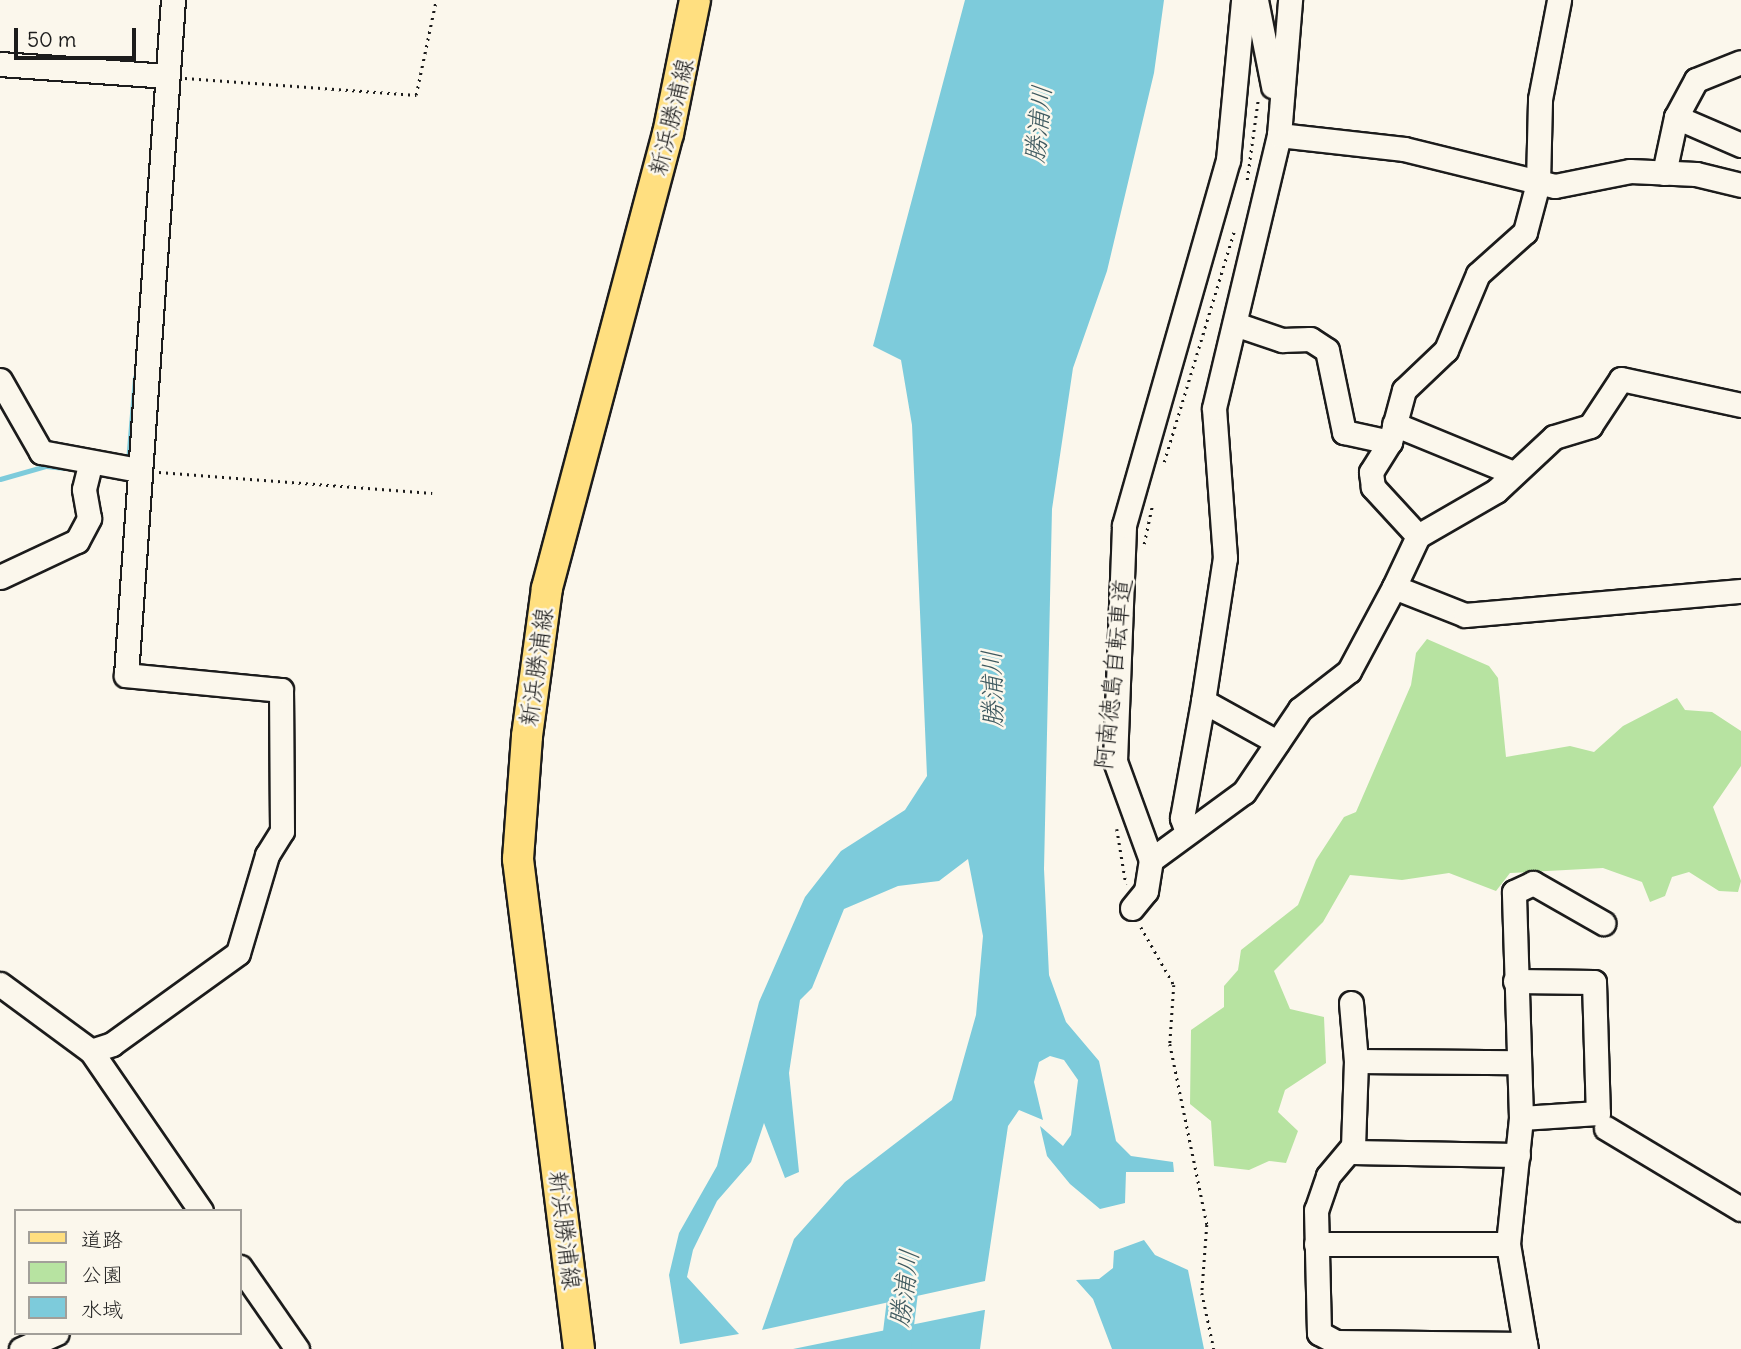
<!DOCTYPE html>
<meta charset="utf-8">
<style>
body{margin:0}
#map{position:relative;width:1741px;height:1349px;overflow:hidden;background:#fbf7ec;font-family:Delius,"Klee One",sans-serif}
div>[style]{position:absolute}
.green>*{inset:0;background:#b7e3a1}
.water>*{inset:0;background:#7dcbdb}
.stream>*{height:5px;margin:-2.5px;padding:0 2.5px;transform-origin:2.5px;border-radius:2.5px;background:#7dcbdb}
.river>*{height:30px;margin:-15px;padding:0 15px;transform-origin:15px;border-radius:15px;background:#7dcbdb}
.path>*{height:2.5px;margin-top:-1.25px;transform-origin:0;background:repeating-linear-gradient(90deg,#1c1c1c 0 2px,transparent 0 7px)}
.roads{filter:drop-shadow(2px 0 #1c1c1c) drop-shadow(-2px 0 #1c1c1c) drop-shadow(0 2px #1c1c1c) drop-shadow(0 -2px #1c1c1c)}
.minor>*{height:23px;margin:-11.5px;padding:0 11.5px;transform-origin:11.5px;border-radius:11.5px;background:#fbf7ec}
.major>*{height:30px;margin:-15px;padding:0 15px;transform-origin:15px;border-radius:15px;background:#ffdf80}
span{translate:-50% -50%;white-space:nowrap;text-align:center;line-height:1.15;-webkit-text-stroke:5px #fbf7ec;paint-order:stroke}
.street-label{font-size:24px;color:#1c1c1c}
.water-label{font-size:26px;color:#3e595f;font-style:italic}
.legend{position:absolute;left:14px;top:1209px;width:228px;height:126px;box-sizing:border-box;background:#fbf7ec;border:2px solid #a29f99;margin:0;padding:9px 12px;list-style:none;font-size:21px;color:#1c1c1c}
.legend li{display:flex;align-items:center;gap:14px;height:35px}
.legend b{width:35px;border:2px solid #a29f99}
.scale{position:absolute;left:14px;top:28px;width:122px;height:32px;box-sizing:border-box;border:4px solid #1c1c1c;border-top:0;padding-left:9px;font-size:21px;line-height:24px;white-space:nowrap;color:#1c1c1c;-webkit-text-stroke:5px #fbf7ec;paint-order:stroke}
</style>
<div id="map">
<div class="green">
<div style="clip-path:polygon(1427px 639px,1489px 666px,1498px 678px,1506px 757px,1570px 746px,1594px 752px,1623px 726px,1677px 698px,1685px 710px,1712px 712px,1741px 731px,1741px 766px,1713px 807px,1741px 881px,1738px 892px,1719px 891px,1689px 872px,1672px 877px,1665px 896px,1650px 902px,1642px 882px,1603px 868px,1510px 873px,1496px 891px,1449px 873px,1402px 880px,1350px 875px,1323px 922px,1274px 971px,1290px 1009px,1324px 1017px,1326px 1063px,1285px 1090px,1278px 1112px,1298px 1131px,1286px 1163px,1269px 1161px,1249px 1170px,1214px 1166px,1211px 1121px,1190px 1104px,1191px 1030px,1224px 1007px,1224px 986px,1238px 970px,1241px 950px,1298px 905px,1316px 860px,1344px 817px,1356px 812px,1411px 685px,1416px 653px)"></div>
</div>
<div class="water">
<div style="clip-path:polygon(965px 0,1164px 0,1154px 73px,1107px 271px,1073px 368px,1052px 509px,1044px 869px,1049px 975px,1066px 1022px,1099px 1061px,1116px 1141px,1131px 1156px,1173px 1162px,1174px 1172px,1126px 1172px,1125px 1203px,1100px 1209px,1070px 1184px,1047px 1156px,1040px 1126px,1063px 1146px,1071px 1135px,1078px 1080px,1064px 1060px,1050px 1056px,1039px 1062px,1034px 1082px,1043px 1120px,1019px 1110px,1008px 1126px,985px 1281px,762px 1330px,794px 1239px,845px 1182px,952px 1100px,976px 1015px,983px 936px,968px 859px,939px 881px,898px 886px,844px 909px,812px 988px,800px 1000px,789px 1073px,799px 1172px,785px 1178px,764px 1123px,751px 1162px,717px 1201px,693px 1250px,687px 1277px,739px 1334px,680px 1344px,669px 1275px,679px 1233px,717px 1166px,759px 1002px,805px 897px,841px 851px,905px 810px,927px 776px,912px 425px,901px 360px,873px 346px)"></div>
<div style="clip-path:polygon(1144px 1240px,1155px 1255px,1188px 1270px,1204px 1349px,1112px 1349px,1093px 1299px,1076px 1280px,1099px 1279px,1113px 1268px,1114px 1251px)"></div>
<div style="clip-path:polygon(985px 1310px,980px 1349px,793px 1349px,984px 1310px)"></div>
</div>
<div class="stream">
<div style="left:128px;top:462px;width:85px;rotate:-85.3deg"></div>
<div style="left:0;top:479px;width:48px;rotate:-15.8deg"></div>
<div style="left:46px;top:466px;width:19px;rotate:6deg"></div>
</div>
<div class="river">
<div style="left:896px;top:1349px;width:91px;rotate:-83deg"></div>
</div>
<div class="path">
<div style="left:185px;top:78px;width:232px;rotate:4.2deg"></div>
<div style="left:416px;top:95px;width:97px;rotate:-78.1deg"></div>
<div style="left:1247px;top:180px;width:81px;rotate:-82.2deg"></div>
<div style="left:1164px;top:462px;width:241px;rotate:-73.1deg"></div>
<div style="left:159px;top:472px;width:274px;rotate:4.4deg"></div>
<div style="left:1144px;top:544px;width:39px;rotate:-78deg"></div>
<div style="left:1117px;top:829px;width:56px;rotate:80.7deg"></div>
<div style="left:1141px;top:927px;width:67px;rotate:60.4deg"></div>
<div style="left:1174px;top:985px;width:59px;rotate:93.9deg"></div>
<div style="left:1170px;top:1044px;width:185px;rotate:78.4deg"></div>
<div style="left:1207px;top:1225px;width:68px;rotate:94.2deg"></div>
<div style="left:1202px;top:1293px;width:57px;rotate:77.9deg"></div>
</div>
<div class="roads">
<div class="minor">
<div style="left:1256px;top:0;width:88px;rotate:78.8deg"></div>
<div style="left:0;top:64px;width:168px;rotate:4.1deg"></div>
<div style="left:1676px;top:117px;width:42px;rotate:-61.6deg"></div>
<div style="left:1696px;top:80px;width:48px;rotate:-21.8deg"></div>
<div style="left:1279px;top:135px;width:126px;rotate:6.4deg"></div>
<div style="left:1404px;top:149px;width:155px;rotate:13.8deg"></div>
<div style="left:1555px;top:186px;width:76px;rotate:-11.3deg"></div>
<div style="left:1630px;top:171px;width:66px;rotate:2.6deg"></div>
<div style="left:1696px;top:174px;width:46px;rotate:13.7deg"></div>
<div style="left:1664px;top:173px;width:57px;rotate:-77.9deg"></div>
<div style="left:1676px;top:117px;width:71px;rotate:23.3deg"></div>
<div style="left:1235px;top:324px;width:50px;rotate:18.8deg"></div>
<div style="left:1282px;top:340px;width:28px;rotate:-2deg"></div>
<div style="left:1310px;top:339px;width:20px;rotate:33deg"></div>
<div style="left:1327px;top:350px;width:84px;rotate:78.3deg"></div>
<div style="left:1344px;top:432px;width:47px;rotate:12.3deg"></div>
<div style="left:0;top:380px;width:83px;rotate:60.3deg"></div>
<div style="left:41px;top:452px;width:99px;rotate:10.5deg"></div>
<div style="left:1394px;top:424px;width:126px;rotate:22.3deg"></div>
<div style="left:1418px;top:536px;width:67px;rotate:-132.6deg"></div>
<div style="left:1373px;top:487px;width:15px;rotate:-98deg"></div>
<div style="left:1371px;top:472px;width:36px;rotate:-58deg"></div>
<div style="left:1390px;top:442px;width:54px;rotate:-74.9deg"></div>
<div style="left:1404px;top:390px;width:58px;rotate:-43.6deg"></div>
<div style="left:1446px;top:350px;width:82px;rotate:-67.2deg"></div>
<div style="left:1478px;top:274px;width:63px;rotate:-41.8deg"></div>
<div style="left:1525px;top:232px;width:51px;rotate:-75.1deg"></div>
<div style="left:1538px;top:183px;width:84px;rotate:-88.6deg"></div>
<div style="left:1540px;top:99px;width:101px;rotate:-79.1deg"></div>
<div style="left:0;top:577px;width:85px;rotate:-25.1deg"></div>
<div style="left:77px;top:541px;width:26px;rotate:-62deg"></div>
<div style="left:89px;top:518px;width:29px;rotate:-100deg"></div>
<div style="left:84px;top:489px;width:25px;rotate:-76deg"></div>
<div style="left:1394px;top:587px;width:56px;rotate:-64.8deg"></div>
<div style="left:1418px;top:536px;width:90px;rotate:-30deg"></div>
<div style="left:1496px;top:491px;width:79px;rotate:-43deg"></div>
<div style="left:1554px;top:437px;width:38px;rotate:-17deg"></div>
<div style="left:1590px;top:426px;width:56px;rotate:-56.6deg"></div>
<div style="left:1621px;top:379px;width:123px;rotate:12.2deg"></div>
<div style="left:1203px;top:701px;width:145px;rotate:-81.3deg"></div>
<div style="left:1225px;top:558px;width:150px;rotate:-94.2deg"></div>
<div style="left:1214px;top:408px;width:281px;rotate:-76.6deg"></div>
<div style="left:1279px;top:135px;width:135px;rotate:-85.3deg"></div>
<div style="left:1186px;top:829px;width:12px;rotate:-110deg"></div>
<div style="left:1182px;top:818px;width:119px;rotate:-79.8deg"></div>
<div style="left:1203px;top:701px;width:85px;rotate:29deg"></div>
<div style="left:1151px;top:860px;width:115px;rotate:-36.2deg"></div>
<div style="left:1244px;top:792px;width:100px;rotate:-56deg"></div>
<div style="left:1300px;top:709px;width:62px;rotate:-37.8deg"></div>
<div style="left:1349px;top:671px;width:95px;rotate:-61.8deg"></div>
<div style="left:1394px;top:587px;width:76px;rotate:21.5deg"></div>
<div style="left:1465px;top:615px;width:277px;rotate:-5deg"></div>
<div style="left:1132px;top:908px;width:22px;rotate:-51deg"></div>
<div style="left:1146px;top:891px;width:31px;rotate:-81deg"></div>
<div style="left:1151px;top:860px;width:105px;rotate:-110deg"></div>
<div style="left:1115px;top:761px;width:236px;rotate:-87.8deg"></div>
<div style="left:1124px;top:525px;width:380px;rotate:-74.1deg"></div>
<div style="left:1228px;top:160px;width:161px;rotate:-84.6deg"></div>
<div style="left:1515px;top:981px;width:79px;rotate:0.7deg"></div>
<div style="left:1594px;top:982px;width:131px;rotate:88.3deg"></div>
<div style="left:1598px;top:1113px;width:77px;rotate:176.3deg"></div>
<div style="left:1521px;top:1118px;width:127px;rotate:95.9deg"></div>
<div style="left:1508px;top:1244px;width:101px;rotate:80.4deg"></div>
<div style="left:0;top:984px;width:113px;rotate:36.4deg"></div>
<div style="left:91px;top:1051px;width:194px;rotate:55.5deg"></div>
<div style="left:1351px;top:1003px;width:58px;rotate:85.1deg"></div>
<div style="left:1356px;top:1061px;width:162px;rotate:0.4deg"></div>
<div style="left:91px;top:1051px;width:22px;rotate:-18deg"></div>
<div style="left:112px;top:1044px;width:155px;rotate:-35.8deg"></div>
<div style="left:238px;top:953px;width:102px;rotate:-73.5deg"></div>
<div style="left:267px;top:855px;width:28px;rotate:-58deg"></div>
<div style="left:282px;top:831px;width:141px;rotate:-90.4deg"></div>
<div style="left:281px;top:690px;width:156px;rotate:-174.5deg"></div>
<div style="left:126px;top:675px;width:677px;rotate:-86.02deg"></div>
<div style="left:1356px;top:1061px;width:85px;rotate:92deg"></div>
<div style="left:1353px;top:1146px;width:39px;rotate:130deg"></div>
<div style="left:1328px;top:1176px;width:36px;rotate:109deg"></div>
<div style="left:1316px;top:1210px;width:123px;rotate:88.6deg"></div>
<div style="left:1319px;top:1333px;width:19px;rotate:28deg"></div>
<div style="left:1336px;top:1342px;width:189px;rotate:0.6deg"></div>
<div style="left:1525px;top:1344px;width:5px;rotate:79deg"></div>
<div style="left:1521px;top:1118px;width:226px;rotate:-91.8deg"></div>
<div style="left:1514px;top:892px;width:21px;rotate:-25deg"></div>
<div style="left:1533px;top:883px;width:81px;rotate:29.7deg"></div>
<div style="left:1606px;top:1128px;width:157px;rotate:31deg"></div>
<div style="left:1350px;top:1152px;width:168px;rotate:1deg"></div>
<div style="left:1316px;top:1244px;width:192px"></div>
<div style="left:240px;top:1267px;width:100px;rotate:55.2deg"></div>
<div style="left:21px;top:1349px;width:39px;rotate:-24deg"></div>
</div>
<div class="major">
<div style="left:579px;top:1349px;width:494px;rotate:-97.1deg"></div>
<div style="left:518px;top:859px;width:123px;rotate:-85.8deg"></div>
<div style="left:527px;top:736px;width:149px;rotate:-82.3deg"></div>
<div style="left:547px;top:588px;width:470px;rotate:-75.1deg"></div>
<div style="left:668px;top:134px;width:137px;rotate:-78.6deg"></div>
</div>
</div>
<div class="street-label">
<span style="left:671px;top:117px;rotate:-76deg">新浜勝浦線</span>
<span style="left:536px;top:667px;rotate:-82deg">新浜勝浦線</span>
<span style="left:1113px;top:674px;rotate:-84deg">阿南徳島自転車道</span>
<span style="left:565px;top:1230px;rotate:83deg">新浜勝浦線</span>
</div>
<div class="water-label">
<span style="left:1038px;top:124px;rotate:-84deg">勝浦川</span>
<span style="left:992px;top:689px;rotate:-91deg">勝浦川</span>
<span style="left:904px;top:1288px;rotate:-82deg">勝浦川</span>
</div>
<ul class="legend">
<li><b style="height:9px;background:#ffdf80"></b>道路</li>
<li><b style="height:19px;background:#b7e3a1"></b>公園</li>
<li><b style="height:19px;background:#7dcbdb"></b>水域</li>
</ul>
<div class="scale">50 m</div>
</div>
